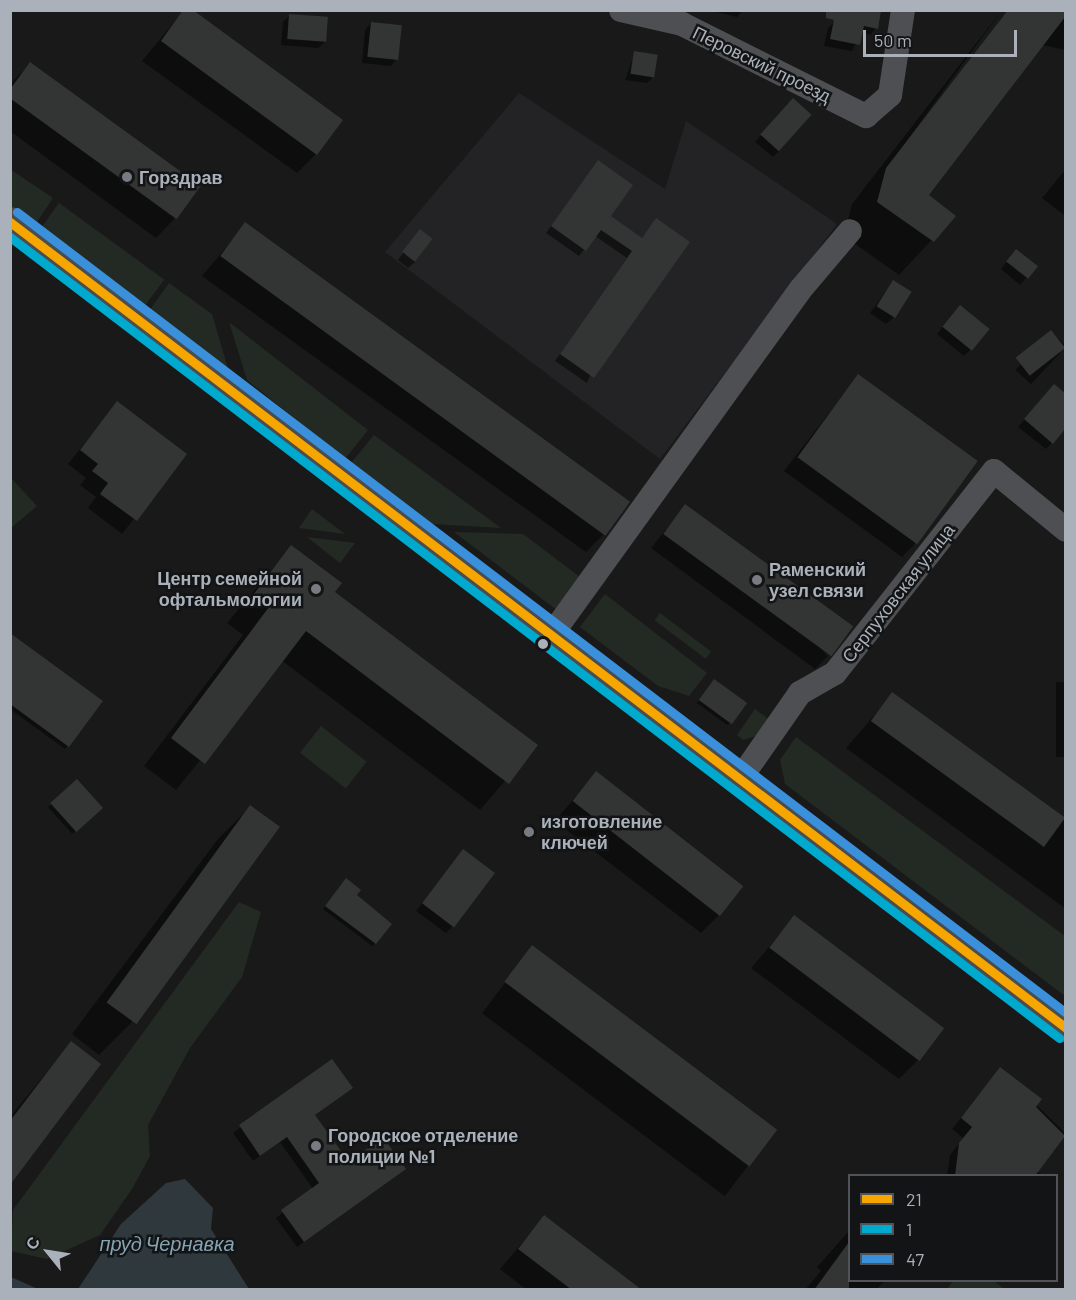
<!DOCTYPE html>
<meta charset="utf-8">
<style>
body{margin:0}
#map{position:relative;width:1076px;height:1300px;overflow:hidden;background:#191919;font-family:Barlow,sans-serif}
div>[style]{position:absolute}
.built>*{inset:0;background:#232325}
.green>*{inset:0;background:#232a23;transform-origin:0 0}
.water>*{inset:0;background:#2f383c}
.shadow>*{inset:0;background:#0007;transform-origin:0 0}
.building>*{inset:0;background:#333434;transform-origin:0 0}
.minor>*{height:24px;margin:-12px;padding:0 12px;transform-origin:12px;border-radius:12px;background:#4e4f52}
.major>*{height:30px;margin:-15px;padding:0 15px;transform-origin:15px;border-radius:15px;background:#4b4c4e}
.bus-1>*{height:9px;margin:-4.5px;padding:0 4.5px;transform-origin:4.5px;border-radius:4.5px;background:#f7a600}
.bus-2>*{height:9px;margin:-4.5px;padding:0 4.5px;transform-origin:4.5px;border-radius:4.5px;background:#00a9ce}
.bus-3>*{height:9px;margin:-4.5px;padding:0 4.5px;transform-origin:4.5px;border-radius:4.5px;background:#3a90db}
.dots>*{width:16px;height:16px;translate:-50% -50%;box-sizing:border-box;border:3px solid #131415;border-radius:50%}
span{translate:-50% -50%;white-space:nowrap;text-align:center;line-height:1.15;-webkit-text-stroke:5px #131415;paint-order:stroke}
.street-label{font-size:18px;color:#abb1ba}
.poi-label{font-size:18px;color:#abb1ba;font-weight:700}
.left{translate:0 -50%;text-align:left}
.right{translate:-100% -50%;text-align:right}
.water-label{font-size:20px;color:#84a3b3;font-style:italic}
.frame{position:absolute;inset:0;border:12px solid #abb1ba;pointer-events:none}
.legend{position:absolute;left:848px;top:1174px;width:210px;height:108px;box-sizing:border-box;background:#131415;border:2px solid #505357;margin:0;padding:8px 10px;list-style:none;font-size:18px;color:#abb1ba}
.legend li{display:flex;align-items:center;gap:12px;height:30px}
.legend b{width:30px;border:2px solid #505357}
.north{position:absolute;left:18px;top:1222px;width:60px;height:60px;-webkit-text-stroke:4px #131415;paint-order:stroke;rotate:300deg;font-size:16px;font-weight:700;line-height:24px;text-align:center;color:#abb1ba}
.north::after{content:'';display:block;margin:auto;width:21px;height:27px;background:#abb1ba;clip-path:polygon(50% 0,100% 100%,50% 72%,0 100%)}
.scale{position:absolute;left:863px;top:30px;width:154px;height:27px;box-sizing:border-box;border:3px solid #abb1ba;border-top:0;padding-left:8px;font-size:18px;line-height:21px;white-space:nowrap;color:#abb1ba;-webkit-text-stroke:4px #131415;paint-order:stroke}
</style>
<div id="map">
<div class="built">
<div style="clip-path:polygon(519px 93px,665px 189px,686px 121px,837px 224px,660px 459px,385px 252px)"></div>
</div>
<div class="green">
<div style="clip-path:polygon(10px 169px,53px 198px,35px 225px,11px 206px)"></div>
<div style="left:59px;top:203px;width:130px;height:32px;rotate:36deg"></div>
<div style="clip-path:polygon(169px 283px,212px 314px,229px 372px,149px 311px)"></div>
<div style="clip-path:polygon(229px 322px,368px 430px,345px 459px,247px 380px)"></div>
<div style="clip-path:polygon(374px 435px,501px 528px,432px 524px,351px 463px)"></div>
<div style="clip-path:polygon(11px 478px,37px 506px,11px 528px)"></div>
<div style="clip-path:polygon(312px 509px,345px 534px,299px 528px)"></div>
<div style="clip-path:polygon(454px 532px,523px 534px,584px 580px,558px 611px)"></div>
<div style="clip-path:polygon(307px 537px,355px 543px,340px 563px)"></div>
<div style="clip-path:polygon(605px 594px,707px 673px,689px 696px,658px 686px,580px 627px)"></div>
<div style="left:660px;top:613px;width:64px;height:9px;rotate:37deg"></div>
<div style="clip-path:polygon(755px 709px,771px 721px,759px 735px,743px 740px,737px 735px)"></div>
<div style="left:321px;top:726px;width:58px;height:34px;rotate:38deg"></div>
<div style="clip-path:polygon(796px 737px,1065px 936px,1065px 996px,785px 784px,780px 760px)"></div>
<div style="clip-path:polygon(239px 902px,261px 912px,242px 977px,190px 1048px,148px 1125px,150px 1156px,132px 1189px,100px 1235px,47px 1259px,11px 1251px,13px 1210px)"></div>
<div style="clip-path:polygon(953px 1281px,994px 1281px,1004px 1289px,947px 1289px)"></div>
</div>
<div class="water">
<div style="clip-path:polygon(185px 1179px,213px 1208px,211px 1229px,249px 1289px,78px 1289px,121px 1224px,166px 1183px)"></div>
<div style="clip-path:polygon(11px 1277px,38px 1289px,11px 1289px)"></div>
</div>
<div class="shadow">
<div style="clip-path:polygon(184px 10px,316px 154px,297px 173px,142px 61px)"></div>
<div style="clip-path:polygon(709px 10px,741px 12px,743px 10px,737px 17px)"></div>
<div style="clip-path:polygon(847px 10px,876px 28px,870px 35px,861px 33px,852px 51px,824px 46px,828px 28px)"></div>
<div style="clip-path:polygon(1002px 10px,882px 175px,1010px 10px,1066px 10px,1066px 50px,1042px 45px,927px 195px,954px 216px,899px 275px,844px 236px,852px 204px)"></div>
<div style="clip-path:polygon(290px 15px,325px 42px,318px 48px,281px 45px,283px 22px)"></div>
<div style="clip-path:polygon(371px 23px,397px 59px,391px 66px,362px 63px,365px 30px)"></div>
<div style="clip-path:polygon(635px 53px,654px 76px,647px 83px,625px 80px)"></div>
<div style="clip-path:polygon(30px 64px,175px 218px,156px 238px,10px 131px,10px 84px)"></div>
<div style="clip-path:polygon(787px 107px,779px 151px,773px 157px,755px 142px)"></div>
<div style="clip-path:polygon(598px 162px,609px 216px,641px 239px,656px 220px,587px 383px,555px 361px,627px 258px,595px 236px,579px 256px,546px 233px)"></div>
<div style="clip-path:polygon(1065px 170px,1066px 213px,1064px 215px,1042px 198px)"></div>
<div style="clip-path:polygon(246px 224px,628px 502px,606px 532px,586px 552px,202px 276px)"></div>
<div style="clip-path:polygon(414px 238px,415px 262px,408px 268px,398px 260px)"></div>
<div style="clip-path:polygon(1010px 257px,1036px 266px,1020px 285px,1001px 269px)"></div>
<div style="clip-path:polygon(893px 282px,893px 318px,886px 324px,870px 313px)"></div>
<div style="clip-path:polygon(954px 313px,970px 350px,964px 356px,937px 334px)"></div>
<div style="left:1051px;top:332px;width:21px;height:52px;rotate:43deg"></div>
<div style="clip-path:polygon(858px 376px,915px 544px,902px 557px,784px 471px)"></div>
<div style="clip-path:polygon(1054px 386px,1066px 395px,1066px 427px,1046px 449px,1018px 427px)"></div>
<div style="clip-path:polygon(117px 403px,185px 454px,122px 534px,88px 508px,96px 497px,80px 485px,86px 478px,68px 464px)"></div>
<div style="clip-path:polygon(685px 506px,828px 656px,815px 669px,651px 548px)"></div>
<div style="clip-path:polygon(291px 547px,333px 592px,535px 746px,480px 810px,281px 660px,176px 790px,144px 766px,243px 635px,227px 623px)"></div>
<div style="clip-path:polygon(10px 635px,101px 701px,65px 749px,10px 709px)"></div>
<div style="left:1066px;top:682px;width:75px;height:10px;rotate:90deg"></div>
<div style="clip-path:polygon(711px 683px,730px 723px,727px 725px,697px 703px)"></div>
<div style="clip-path:polygon(893px 694px,1066px 820px,1066px 909px,846px 748px)"></div>
<div style="clip-path:polygon(596px 773px,720px 914px,701px 933px,555px 821px)"></div>
<div style="left:77px;top:781px;width:36px;height:39px;rotate:48deg"></div>
<div style="clip-path:polygon(250px 807px,132px 1022px,99px 1055px,72px 1034px,218px 839px)"></div>
<div style="clip-path:polygon(463px 851px,453px 926px,446px 933px,416px 911px)"></div>
<div style="clip-path:polygon(343px 883px,390px 925px,372px 946px,323px 909px)"></div>
<div style="clip-path:polygon(795px 917px,918px 1060px,899px 1079px,751px 968px)"></div>
<div style="left:532px;top:947px;width:304px;height:83px;rotate:37deg"></div>
<div style="clip-path:polygon(71px 1043px,10px 1182px,10px 1117px)"></div>
<div style="clip-path:polygon(331px 1061px,351px 1088px,314px 1116px,348px 1164px,404px 1169px,297px 1247px,276px 1218px,313px 1189px,280px 1142px,253px 1161px,233px 1133px)"></div>
<div style="clip-path:polygon(1000px 1069px,1066px 1134px,1037px 1171px,1043px 1176px,947px 1176px,950px 1155px,963px 1138px,952px 1129px)"></div>
<div style="clip-path:polygon(544px 1217px,640px 1290px,527px 1290px,500px 1269px)"></div>
<div style="clip-path:polygon(850px 1230px,850px 1280px,885px 1280px,876px 1290px,805px 1290px,821px 1271px,817px 1267px)"></div>
</div>
<div class="building">
<div style="clip-path:polygon(183px 10px,193px 10px,343px 120px,317px 155px,161px 41px)"></div>
<div style="clip-path:polygon(826px 10px,881px 10px,878px 29px,864px 26px,860px 45px,830px 39px,834px 20px,826px 18px)"></div>
<div style="clip-path:polygon(1008px 10px,1065px 10px,1065px 17px,929px 195px,956px 216px,934px 242px,877px 202px,886px 168px)"></div>
<div style="left:289px;top:14px;width:39px;height:25px;rotate:4deg"></div>
<div style="left:371px;top:22px;width:31px;height:35px;rotate:6deg"></div>
<div style="left:634px;top:51px;width:24px;height:23px;rotate:9deg"></div>
<div style="left:30px;top:62px;width:211px;height:41px;rotate:36deg"></div>
<div style="left:793px;top:98px;width:25px;height:49px;rotate:42deg"></div>
<div style="clip-path:polygon(598px 160px,633px 185px,611px 216px,642px 238px,656px 218px,690px 242px,594px 378px,560px 354px,632px 251px,601px 230px,586px 251px,551px 226px)"></div>
<div style="left:245px;top:222px;width:476px;height:42px;rotate:36deg"></div>
<div style="left:420px;top:229px;width:16px;height:29px;rotate:38deg"></div>
<div style="left:1016px;top:249px;width:28px;height:16px;rotate:38deg"></div>
<div style="left:893px;top:280px;width:22px;height:31px;rotate:32deg"></div>
<div style="left:960px;top:305px;width:38px;height:28px;rotate:39deg"></div>
<div style="left:1051px;top:330px;width:23px;height:45px;rotate:52deg"></div>
<div style="left:858px;top:374px;width:148px;height:103px;rotate:36deg"></div>
<div style="clip-path:polygon(1054px 384px,1065px 393px,1065px 429px,1053px 444px,1024px 419px)"></div>
<div style="clip-path:polygon(117px 401px,187px 454px,137px 521px,100px 494px,108px 483px,92px 471px,98px 464px,80px 450px)"></div>
<div style="left:685px;top:504px;width:208px;height:37px;rotate:36deg"></div>
<div style="clip-path:polygon(291px 545px,342px 583px,335px 592px,538px 745px,509px 784px,306px 631px,205px 764px,171px 738px,269px 607px,253px 595px)"></div>
<div style="clip-path:polygon(10px 633px,103px 701px,69px 747px,10px 704px)"></div>
<div style="left:714px;top:679px;width:41px;height:26px;rotate:36deg"></div>
<div style="left:892px;top:692px;width:214px;height:36px;rotate:36deg"></div>
<div style="left:596px;top:771px;width:187px;height:38px;rotate:38deg"></div>
<div style="left:77px;top:779px;width:39px;height:36px;rotate:48deg"></div>
<div style="left:250px;top:805px;width:37px;height:244px;rotate:36deg"></div>
<div style="left:463px;top:849px;width:40px;height:68px;rotate:37deg"></div>
<div style="clip-path:polygon(346px 878px,361px 890px,357px 895px,392px 924px,376px 944px,325px 906px)"></div>
<div style="left:794px;top:915px;width:188px;height:41px;rotate:37deg"></div>
<div style="left:532px;top:945px;width:307px;height:46px;rotate:37deg"></div>
<div style="clip-path:polygon(71px 1041px,101px 1064px,10px 1185px,10px 1121px)"></div>
<div style="clip-path:polygon(332px 1059px,353px 1088px,315px 1115px,349px 1162px,383px 1137px,406px 1169px,304px 1242px,281px 1210px,319px 1183px,287px 1137px,260px 1156px,239px 1125px)"></div>
<div style="clip-path:polygon(1000px 1067px,1042px 1099px,1036px 1107px,1065px 1136px,1035px 1176px,955px 1176px,959px 1143px,972px 1127px,961px 1118px)"></div>
<div style="clip-path:polygon(544px 1215px,642px 1290px,572px 1290px,518px 1249px)"></div>
<div style="clip-path:polygon(849px 1242px,849px 1290px,814px 1290px)"></div>
</div>
<div class="minor">
<div style="left:621px;top:10px;width:63px;rotate:12.9deg"></div>
<div style="left:682px;top:24px;width:206px;rotate:26.6deg"></div>
<div style="left:866px;top:116px;width:32px;rotate:-41deg"></div>
<div style="left:890px;top:95px;width:86px;rotate:-81.3deg"></div>
<div style="left:552px;top:634px;width:424px;rotate:-54.2deg"></div>
<div style="left:800px;top:290px;width:77px;rotate:-49.7deg"></div>
<div style="left:740px;top:779px;width:105px;rotate:-55.1deg"></div>
<div style="left:800px;top:693px;width:40px;rotate:-29.7deg"></div>
<div style="left:835px;top:673px;width:257px;rotate:-51.8deg"></div>
<div style="left:994px;top:471px;width:93px;rotate:39.3deg"></div>
</div>
<div class="major">
<div style="left:10px;top:222px;width:1328px;rotate:37.35deg"></div>
</div>
<div class="bus-1">
<div style="left:10px;top:222px;width:1328px;rotate:37.35deg"></div>
</div>
<div class="bus-2">
<div style="left:10px;top:237px;width:1320px;rotate:37.36deg"></div>
</div>
<div class="bus-3">
<div style="left:17px;top:212px;width:1320px;rotate:37.36deg"></div>
</div>
<div class="dots">
<div style="left:127px;top:177px;background:#787c82"></div>
<div style="left:757px;top:580px;background:#787c82"></div>
<div style="left:316px;top:589px;background:#787c82"></div>
<div style="left:543px;top:644px;background:#abb1ba"></div>
<div style="left:529px;top:832px;background:#787c82"></div>
<div style="left:316px;top:1146px;background:#787c82"></div>
</div>
<div class="street-label">
<span style="left:762px;top:64px;rotate:26deg">Перовский проезд</span>
<span style="left:898px;top:593px;rotate:-52deg">Серпуховская улица</span>
</div>
<div class="poi-label">
<span class="left" style="left:139px;top:177px">Горздрав</span>
<span class="left" style="left:769px;top:580px">Раменский<br>узел связи</span>
<span class="right" style="left:302px;top:589px">Центр семейной<br>офтальмологии</span>
<span class="left" style="left:541px;top:832px">изготовление<br>ключей</span>
<span class="left" style="left:328px;top:1146px">Городское отделение<br>полиции №1</span>
</div>
<div class="water-label">
<span style="left:167px;top:1243px">пруд Чернавка</span>
</div>
<div class="frame"></div>
<ul class="legend">
<li><b style="height:8px;background:#f7a600"></b>21</li>
<li><b style="height:8px;background:#00a9ce"></b>1</li>
<li><b style="height:8px;background:#3a90db"></b>47</li>
</ul>
<div class="north">С</div>
<div class="scale">50 m</div>
</div>
